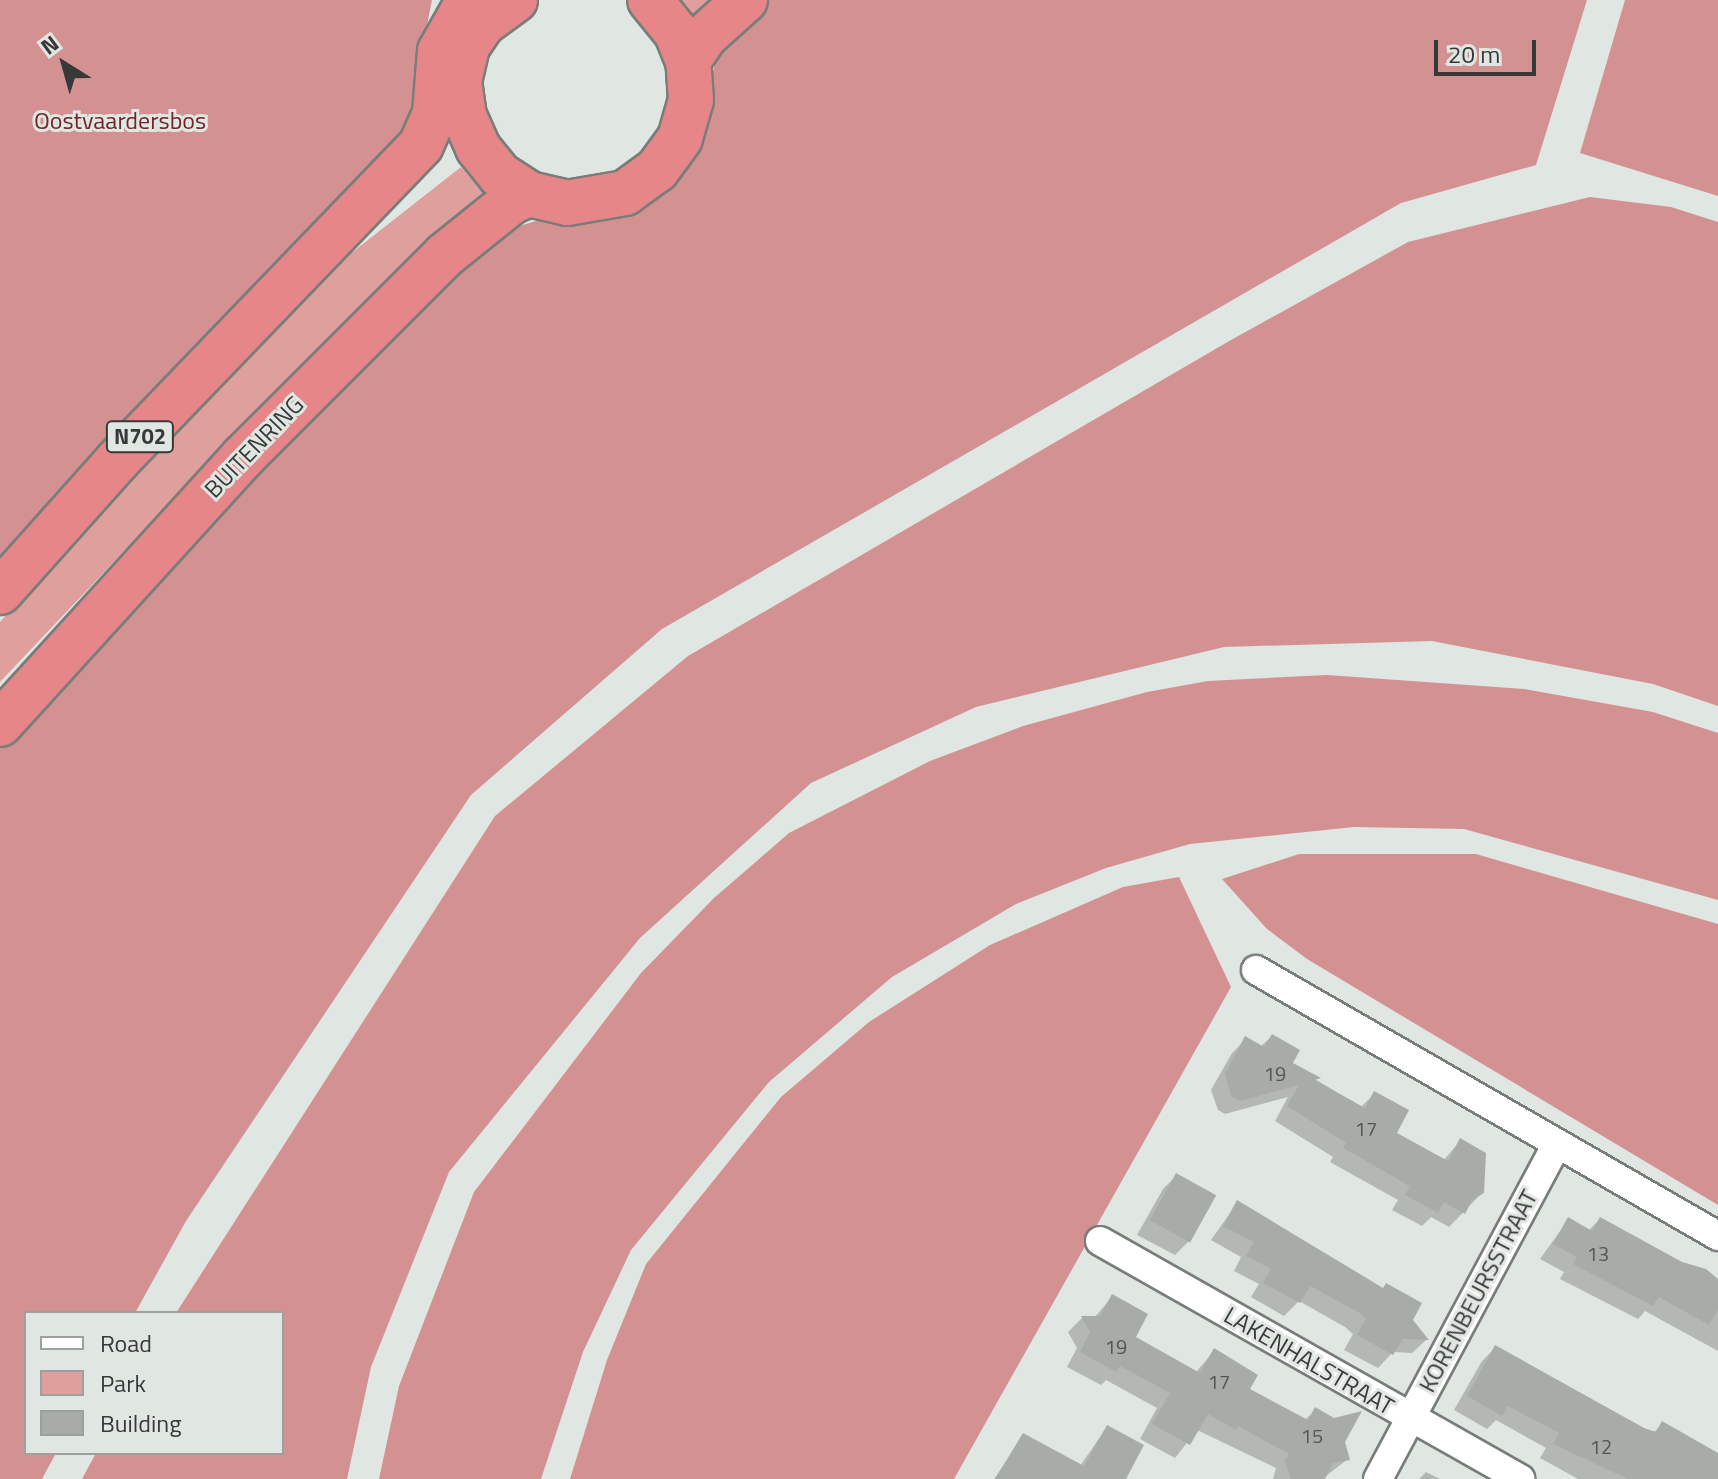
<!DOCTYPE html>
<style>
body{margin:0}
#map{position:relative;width:1718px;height:1479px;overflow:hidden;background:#e0e6e2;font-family:"Titillium Web",sans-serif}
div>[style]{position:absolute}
.green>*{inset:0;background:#de9f9d}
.forest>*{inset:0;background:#d39291}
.shadow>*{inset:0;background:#0003}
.building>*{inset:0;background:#a7aca9;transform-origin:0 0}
.roads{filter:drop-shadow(2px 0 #787d7a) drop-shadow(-2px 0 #787d7a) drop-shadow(0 2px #787d7a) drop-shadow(0 -2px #787d7a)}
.minor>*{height:28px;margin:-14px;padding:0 14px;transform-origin:14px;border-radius:14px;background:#fff}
.trunk>*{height:44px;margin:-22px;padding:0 22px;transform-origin:22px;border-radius:22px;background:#e68688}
span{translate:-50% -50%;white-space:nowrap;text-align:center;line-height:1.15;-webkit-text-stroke:6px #e0e6e2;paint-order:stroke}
.number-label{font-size:20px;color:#535654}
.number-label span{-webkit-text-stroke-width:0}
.shield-label span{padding:2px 6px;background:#e0e6e2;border:2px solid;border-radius:6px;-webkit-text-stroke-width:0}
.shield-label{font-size:22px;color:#373938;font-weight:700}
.park-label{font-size:24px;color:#722429}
.street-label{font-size:24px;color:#373938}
.legend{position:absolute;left:24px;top:1311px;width:260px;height:144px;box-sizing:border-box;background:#e0e6e2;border:2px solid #9ca19e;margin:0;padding:10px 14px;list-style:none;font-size:24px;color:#373938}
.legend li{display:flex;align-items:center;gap:16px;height:40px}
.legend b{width:40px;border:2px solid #9ca19e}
.north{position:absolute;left:24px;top:24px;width:80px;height:80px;-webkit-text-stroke:6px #e0e6e2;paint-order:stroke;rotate:323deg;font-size:22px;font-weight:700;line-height:32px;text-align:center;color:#373938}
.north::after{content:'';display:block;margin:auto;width:28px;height:36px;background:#373938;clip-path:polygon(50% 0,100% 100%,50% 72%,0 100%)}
.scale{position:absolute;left:1434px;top:40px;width:102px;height:36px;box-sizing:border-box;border:4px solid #373938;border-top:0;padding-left:10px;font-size:24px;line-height:28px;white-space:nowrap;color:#373938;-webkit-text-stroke:6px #e0e6e2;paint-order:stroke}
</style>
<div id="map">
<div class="green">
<div style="clip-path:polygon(677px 0,715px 0,693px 15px)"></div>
<div style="clip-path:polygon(461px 167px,487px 197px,346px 341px,219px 451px,0 682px,0 622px,158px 442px,322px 276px)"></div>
</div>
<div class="forest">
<div style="clip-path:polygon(0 0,432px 0,405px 136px,56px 495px,0 563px)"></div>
<div style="clip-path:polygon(765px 0,1587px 0,1536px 165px,1401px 203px,662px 629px,471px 795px,186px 1221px,135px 1313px,26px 1313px,26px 1453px,56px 1453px,42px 1479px,0 1479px,0 749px,246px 467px,493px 234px,549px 217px,585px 220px,709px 84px,721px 45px)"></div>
<div style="clip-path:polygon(1625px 0,1718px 0,1718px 196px,1580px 153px)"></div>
<div style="clip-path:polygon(1590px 197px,1671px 207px,1718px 222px,1718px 706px,1653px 684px,1432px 641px,1224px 647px,976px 707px,811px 783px,640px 938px,449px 1172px,371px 1367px,347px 1479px,82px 1479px,96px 1453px,282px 1453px,282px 1313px,176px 1313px,495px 816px,688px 656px,1231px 340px,1408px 242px)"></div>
<div style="clip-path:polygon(1327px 675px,1524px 689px,1653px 712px,1718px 733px,1718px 900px,1464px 829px,1354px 827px,1190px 844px,1106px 868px,1016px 904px,892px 977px,769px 1082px,631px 1250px,583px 1352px,541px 1479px,379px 1479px,399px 1386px,474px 1192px,641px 973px,714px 898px,789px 833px,930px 761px,1023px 726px,1147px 692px,1208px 681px)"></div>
<div style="clip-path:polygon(1299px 854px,1476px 854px,1718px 924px,1718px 1205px,1307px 959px,1267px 929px,1222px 879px)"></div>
<div style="clip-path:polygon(1179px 877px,1231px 987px,954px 1479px,570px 1479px,607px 1360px,646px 1264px,781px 1097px,869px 1022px,990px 945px,1123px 887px)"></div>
</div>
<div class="shadow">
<div style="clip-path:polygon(1272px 1036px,1290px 1064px,1361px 1107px,1375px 1093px,1394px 1133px,1443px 1161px,1460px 1141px,1482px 1193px,1449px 1227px,1431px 1217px,1422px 1226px,1392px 1210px,1398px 1200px,1330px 1162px,1333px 1157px,1275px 1121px,1288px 1097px,1225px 1114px,1218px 1110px,1211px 1090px,1232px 1053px,1246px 1039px,1260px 1047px)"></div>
<div style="clip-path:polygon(1177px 1175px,1189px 1241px,1175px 1255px,1137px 1235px,1163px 1189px)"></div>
<div style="clip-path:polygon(1238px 1202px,1411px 1320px,1426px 1340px,1412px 1353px,1393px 1352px,1378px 1368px,1344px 1350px,1353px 1334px,1345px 1327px,1299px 1301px,1284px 1316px,1251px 1297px,1259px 1284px,1234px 1271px,1241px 1257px,1211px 1240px)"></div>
<div style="clip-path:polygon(1600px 1219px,1718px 1282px,1718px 1351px,1645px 1311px,1638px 1319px,1560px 1279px,1564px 1272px,1540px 1259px,1568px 1220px,1588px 1231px)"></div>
<div style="clip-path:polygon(1112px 1297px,1133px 1338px,1195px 1373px,1214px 1351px,1247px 1390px,1304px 1421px,1315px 1410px,1343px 1442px,1348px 1459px,1322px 1479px,1273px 1479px,1276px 1468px,1197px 1430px,1175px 1458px,1140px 1439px,1157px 1408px,1106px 1380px,1101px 1385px,1067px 1367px,1077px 1348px,1068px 1332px,1082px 1318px,1094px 1318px)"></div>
<div style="clip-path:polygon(1495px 1348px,1653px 1433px,1662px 1424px,1718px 1454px,1718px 1479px,1578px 1479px,1540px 1458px,1546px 1448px,1496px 1420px,1487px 1429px,1454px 1410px,1482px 1361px)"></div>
<div style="clip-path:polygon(1107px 1427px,1124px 1479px,994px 1479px,1024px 1436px,1080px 1466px)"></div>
<div style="clip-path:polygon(1426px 1472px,1440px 1479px,1419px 1479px)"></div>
</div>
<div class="building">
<div style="clip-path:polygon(1272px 1034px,1300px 1050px,1293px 1063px,1321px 1078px,1315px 1080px,1365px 1108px,1374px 1091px,1409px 1110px,1397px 1133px,1448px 1161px,1460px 1138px,1486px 1153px,1484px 1193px,1472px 1200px,1465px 1214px,1444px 1202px,1438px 1213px,1405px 1195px,1410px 1186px,1343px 1148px,1346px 1143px,1287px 1106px,1299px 1085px,1240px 1101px,1231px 1096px,1225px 1074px,1245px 1036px,1264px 1047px)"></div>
<div style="left:1176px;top:1173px;width:46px;height:54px;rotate:29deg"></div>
<div style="clip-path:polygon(1237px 1200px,1383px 1288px,1386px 1283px,1422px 1303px,1413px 1320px,1429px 1340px,1403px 1339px,1393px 1355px,1357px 1335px,1366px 1319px,1360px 1313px,1310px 1286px,1300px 1303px,1263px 1283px,1271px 1269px,1246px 1256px,1254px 1242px,1223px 1226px)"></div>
<div style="clip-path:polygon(1568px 1217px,1592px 1231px,1600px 1217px,1682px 1262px,1706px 1269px,1718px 1279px,1718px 1310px,1709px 1325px,1659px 1297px,1653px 1306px,1573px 1264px,1577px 1257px,1553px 1244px)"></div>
<div style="clip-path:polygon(1112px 1294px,1148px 1314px,1136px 1337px,1200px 1373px,1214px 1348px,1258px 1375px,1250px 1389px,1308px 1420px,1315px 1407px,1334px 1418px,1362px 1411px,1345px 1442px,1350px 1460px,1333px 1463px,1325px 1479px,1291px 1479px,1285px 1461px,1289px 1454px,1238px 1426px,1236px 1430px,1208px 1414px,1190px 1445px,1152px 1424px,1170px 1393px,1120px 1366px,1116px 1372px,1080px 1352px,1090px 1332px,1081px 1316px,1100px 1316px)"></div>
<div style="clip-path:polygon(1495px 1345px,1644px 1428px,1656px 1432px,1662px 1421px,1718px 1453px,1718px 1479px,1628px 1479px,1553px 1444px,1559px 1433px,1508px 1406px,1502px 1416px,1467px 1396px)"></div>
<div style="clip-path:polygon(1107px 1425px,1144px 1445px,1126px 1479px,995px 1479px,1023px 1433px,1084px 1466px)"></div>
</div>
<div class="roads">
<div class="minor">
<div style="left:1256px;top:970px;width:533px;rotate:29.93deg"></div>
<div style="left:1100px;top:1241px;width:483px;rotate:29.5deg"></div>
<div style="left:1378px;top:1479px;width:378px;rotate:-61.9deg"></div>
</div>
<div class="trunk">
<div style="left:515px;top:0;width:39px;rotate:144deg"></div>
<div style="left:483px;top:23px;width:29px;rotate:124deg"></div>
<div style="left:467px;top:47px;width:35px;rotate:103deg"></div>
<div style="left:459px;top:81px;width:35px;rotate:82deg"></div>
<div style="left:464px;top:116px;width:35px;rotate:66deg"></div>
<div style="left:478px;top:148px;width:35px;rotate:51deg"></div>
<div style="left:500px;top:175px;width:35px;rotate:33deg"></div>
<div style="left:529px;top:194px;width:39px;rotate:13deg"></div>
<div style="left:567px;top:203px;width:59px;rotate:-9.8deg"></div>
<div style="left:625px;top:193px;width:39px;rotate:-36deg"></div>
<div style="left:657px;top:170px;width:39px;rotate:-54deg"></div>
<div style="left:680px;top:138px;width:40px;rotate:-74deg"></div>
<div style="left:691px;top:100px;width:39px;rotate:-94deg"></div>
<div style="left:688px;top:61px;width:31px;rotate:-112deg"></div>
<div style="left:676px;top:32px;width:41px;rotate:-129.1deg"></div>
<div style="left:688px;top:61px;width:30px;rotate:-56deg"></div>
<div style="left:705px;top:36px;width:54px;rotate:-42deg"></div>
<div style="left:0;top:592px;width:176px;rotate:-48.2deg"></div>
<div style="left:117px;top:461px;width:438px;rotate:-46.1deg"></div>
<div style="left:421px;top:145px;width:35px;rotate:-66deg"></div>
<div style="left:435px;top:113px;width:62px;rotate:-85.4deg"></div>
<div style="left:440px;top:51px;width:59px;rotate:-60.4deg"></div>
<div style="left:0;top:724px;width:361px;rotate:-47.7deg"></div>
<div style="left:243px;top:457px;width:286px;rotate:-45deg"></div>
<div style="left:445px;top:255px;width:85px;rotate:-38.8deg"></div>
<div style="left:511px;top:202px;width:20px;rotate:-24deg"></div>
</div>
</div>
<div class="number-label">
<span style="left:1275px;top:1073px">19</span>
<span style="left:1366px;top:1128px">17</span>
<span style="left:1598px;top:1253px">13</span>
<span style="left:1116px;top:1346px">19</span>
<span style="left:1219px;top:1381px">17</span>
<span style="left:1312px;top:1435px">15</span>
<span style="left:1601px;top:1446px">12</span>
</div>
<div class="shield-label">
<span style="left:140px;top:437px">N702</span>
</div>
<div class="park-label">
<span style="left:120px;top:121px">Oostvaardersbos</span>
</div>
<div class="street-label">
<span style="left:254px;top:447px;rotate:-46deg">BUITENRING</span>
<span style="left:1478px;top:1291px;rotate:-62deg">KORENBEURSSTRAAT</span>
<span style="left:1309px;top:1361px;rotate:30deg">LAKENHALSTRAAT</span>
</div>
<ul class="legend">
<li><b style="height:10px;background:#fff"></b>Road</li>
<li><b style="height:22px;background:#de9f9d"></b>Park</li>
<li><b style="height:22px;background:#a7aca9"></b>Building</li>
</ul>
<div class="north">N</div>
<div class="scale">20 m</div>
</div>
